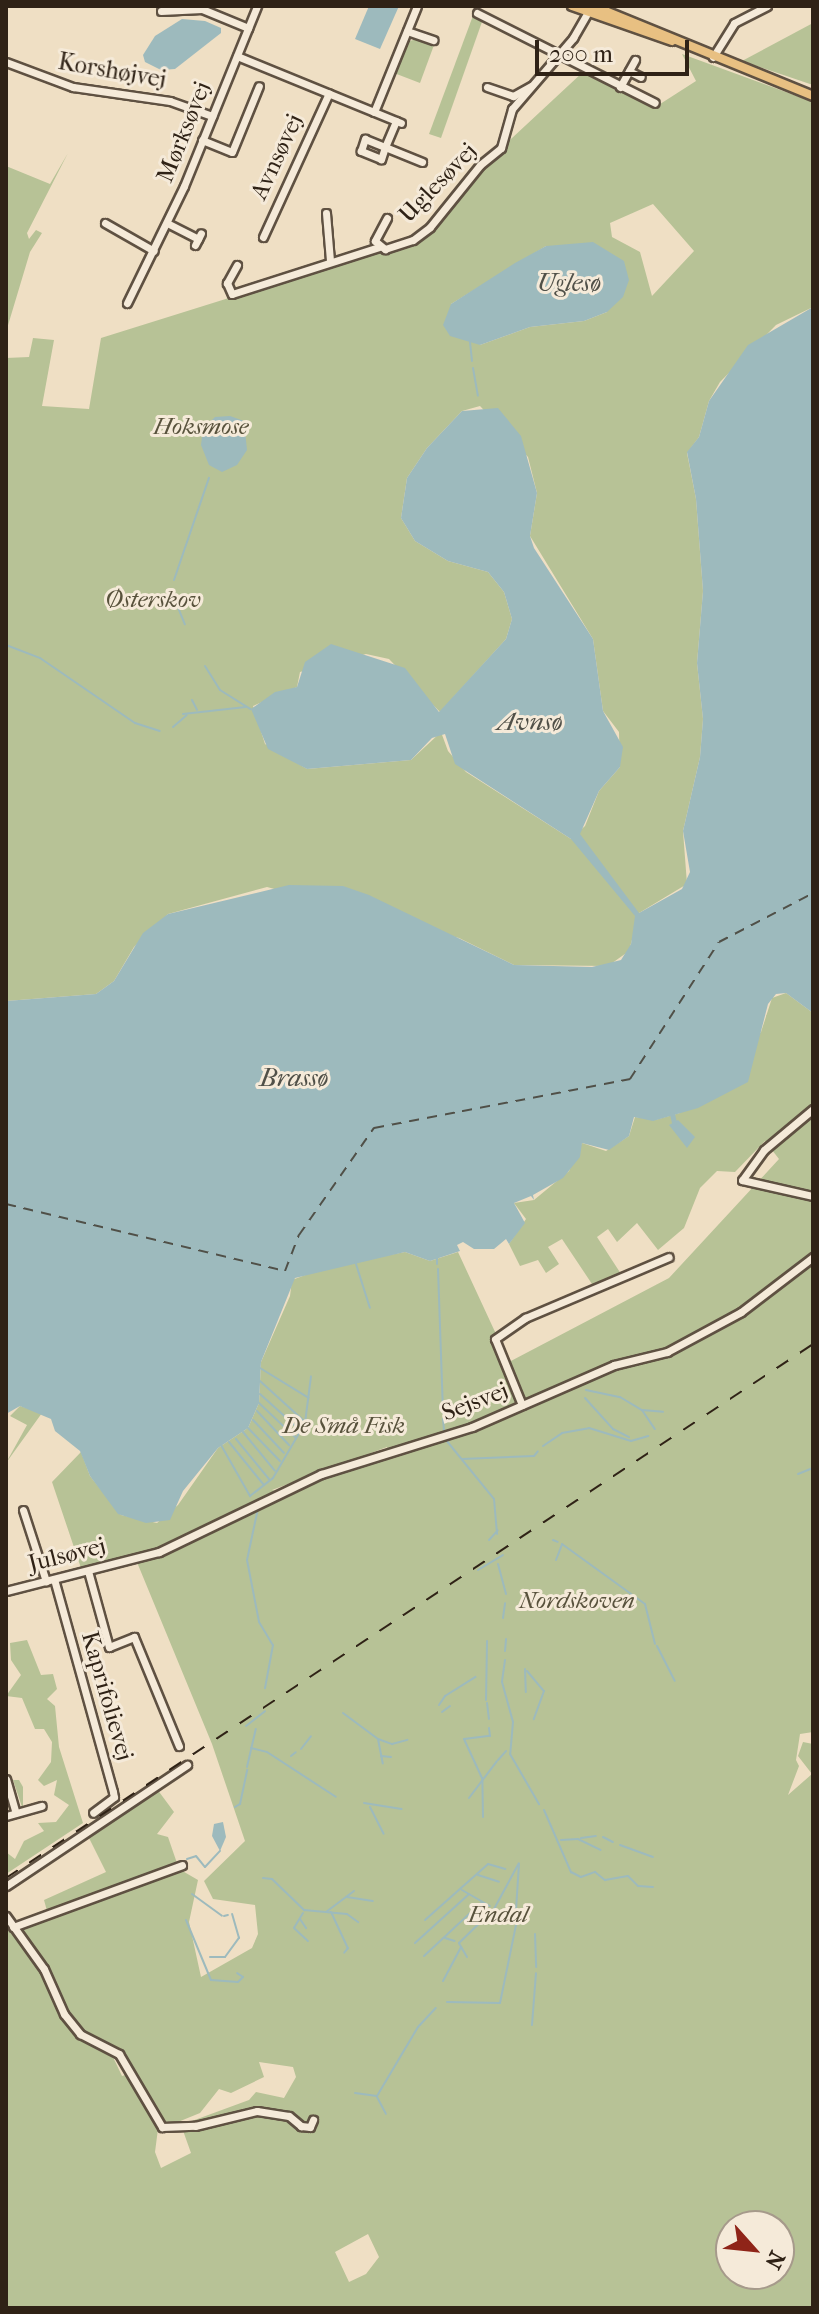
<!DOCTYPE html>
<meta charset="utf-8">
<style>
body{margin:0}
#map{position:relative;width:819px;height:2314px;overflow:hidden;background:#efdfc4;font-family:"IM FELL French Canon",serif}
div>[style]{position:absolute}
.green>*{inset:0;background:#b7c296}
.water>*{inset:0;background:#9dbabd}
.stream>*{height:2px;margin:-1px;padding:0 1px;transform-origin:1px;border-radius:1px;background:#9dbabd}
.canal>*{height:5px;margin:-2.5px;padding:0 2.5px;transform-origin:2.5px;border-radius:2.5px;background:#9dbabd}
.ferry>*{height:2px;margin-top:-1px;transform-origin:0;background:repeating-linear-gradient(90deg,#505048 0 10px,transparent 0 18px)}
.roads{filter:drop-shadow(2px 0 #5f5142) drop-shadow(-2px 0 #5f5142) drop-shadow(0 2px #5f5142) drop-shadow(0 -2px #5f5142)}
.minor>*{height:7px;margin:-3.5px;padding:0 3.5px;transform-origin:3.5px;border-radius:3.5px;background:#f5ead9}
.major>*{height:8px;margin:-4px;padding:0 4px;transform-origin:4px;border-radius:4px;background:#e8c082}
.rail>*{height:2px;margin-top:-1px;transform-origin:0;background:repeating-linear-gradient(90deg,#2f2216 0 14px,transparent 0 28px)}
span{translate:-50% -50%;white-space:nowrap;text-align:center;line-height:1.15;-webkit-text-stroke:6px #f5ead9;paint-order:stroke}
.street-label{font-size:24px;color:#2f2216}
.park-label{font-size:24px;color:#58523c;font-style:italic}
.water-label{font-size:26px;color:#505048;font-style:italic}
.frame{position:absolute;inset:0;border:8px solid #2f2216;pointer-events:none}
.north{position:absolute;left:715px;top:2210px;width:80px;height:80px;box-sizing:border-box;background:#f5ead9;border:2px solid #a69a8b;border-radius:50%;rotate:117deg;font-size:22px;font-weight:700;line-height:32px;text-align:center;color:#2f2216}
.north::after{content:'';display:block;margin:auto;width:28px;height:36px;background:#8f2418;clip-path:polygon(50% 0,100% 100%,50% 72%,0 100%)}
.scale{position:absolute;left:535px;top:40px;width:154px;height:36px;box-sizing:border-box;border:4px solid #2f2216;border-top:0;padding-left:10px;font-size:24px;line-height:28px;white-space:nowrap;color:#2f2216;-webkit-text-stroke:6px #f5ead9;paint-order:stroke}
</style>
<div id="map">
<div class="green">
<div style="clip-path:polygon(474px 13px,483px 19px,441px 138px,429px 134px)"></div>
<div style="clip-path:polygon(813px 23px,813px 85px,742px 61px)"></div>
<div style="clip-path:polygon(417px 39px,434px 45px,420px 83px,394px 73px,406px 42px)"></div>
<div style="clip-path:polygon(evenodd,682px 54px,813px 102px,813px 307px,776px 325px,720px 382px,709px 401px,699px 437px,687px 453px,696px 499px,703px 591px,697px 663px,703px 719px,700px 757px,683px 831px,687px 884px,639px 913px,629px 951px,608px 966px,514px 965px,459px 938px,267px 887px,168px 914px,134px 947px,114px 981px,96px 994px,6px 1001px,6px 358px,29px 357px,33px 338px,54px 340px,42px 406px,89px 409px,101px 338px,420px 238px,482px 166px,583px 72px,657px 106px,696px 81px,682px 54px,653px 204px,694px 251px,652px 296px,640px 252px,612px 237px,610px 223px,653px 204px,682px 54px,546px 246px,607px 312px,584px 321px,530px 327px,480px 345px,451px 304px,546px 246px,682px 54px,480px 406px,528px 457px,537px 493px,530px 536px,593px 639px,603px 711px,619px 732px,620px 767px,599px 791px,585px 826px,571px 839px,466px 772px,448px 751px,441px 732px,411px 760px,307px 769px,265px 744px,253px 706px,297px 687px,300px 672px,366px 654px,389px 659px,440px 712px,506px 639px,512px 619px,504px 592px,488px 572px,448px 561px,415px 541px,401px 518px,407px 478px,427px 448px,462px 411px,480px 406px)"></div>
<div style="clip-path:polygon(68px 153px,27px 233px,29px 239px,36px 230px,42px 233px,30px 252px,6px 332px,6px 166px,50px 184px)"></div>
<div style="clip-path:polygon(evenodd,786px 993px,813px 1013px,813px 1732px,800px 1734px,796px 1760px,799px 1766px,788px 1795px,812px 1774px,798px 1756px,803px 1742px,813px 1744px,813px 2308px,6px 2308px,6px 1930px,47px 1911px,44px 1900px,106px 1872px,88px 1836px,157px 1789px,174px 1812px,157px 1834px,168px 1837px,179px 1869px,198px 1880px,189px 1922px,201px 1977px,252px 1948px,258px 1934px,255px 1905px,213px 1899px,204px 1881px,245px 1841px,212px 1744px,134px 1555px,81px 1568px,52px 1482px,81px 1452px,90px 1476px,121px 1515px,157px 1523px,178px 1505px,218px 1448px,248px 1428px,259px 1403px,261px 1362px,290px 1296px,292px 1280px,327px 1267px,405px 1252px,430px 1261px,458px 1252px,509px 1362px,669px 1278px,779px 1159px,765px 1141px,735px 1172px,717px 1171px,700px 1188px,684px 1228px,658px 1250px,637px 1223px,617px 1242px,608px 1229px,597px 1237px,623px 1277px,594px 1287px,562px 1239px,548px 1247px,559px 1264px,546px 1273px,538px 1260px,520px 1266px,509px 1244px,526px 1219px,514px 1203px,534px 1200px,569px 1171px,582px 1143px,606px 1151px,629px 1136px,635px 1117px,655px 1120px,680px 1113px,761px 1032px,772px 998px,786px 993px,387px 1447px,388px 1456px,288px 1493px,272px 1490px,387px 1447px,786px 993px,118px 2048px,162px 2121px,173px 2124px,200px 2113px,219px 2089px,231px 2093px,264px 2077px,259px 2062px,293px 2067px,296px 2077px,284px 2098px,256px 2092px,249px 2100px,181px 2125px,191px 2153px,161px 2168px,155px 2152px,158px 2129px,129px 2074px,122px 2076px,113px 2057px,118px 2048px,786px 993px,731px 2226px,779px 2226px,779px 2274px,731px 2274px,731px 2226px,786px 993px,368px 2234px,379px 2257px,366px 2274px,349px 2282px,335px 2252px,368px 2234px)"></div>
<div style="clip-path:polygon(20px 1406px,42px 1413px,6px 1463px,27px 1425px,10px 1416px)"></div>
<div style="clip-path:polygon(27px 1640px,41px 1675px,53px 1674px,57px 1689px,47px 1699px,55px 1706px,59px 1747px,83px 1823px,6px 1874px,6px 1852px,15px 1859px,24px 1841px,44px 1831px,38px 1823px,56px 1822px,69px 1805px,54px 1795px,57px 1780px,44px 1786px,38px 1780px,51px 1762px,52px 1742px,44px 1729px,35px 1729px,22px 1698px,6px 1696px,21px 1675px,11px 1660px,10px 1643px)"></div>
<div style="clip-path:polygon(13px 1780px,19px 1780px,23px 1787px,23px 1810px)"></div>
</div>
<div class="water">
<div style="clip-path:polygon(369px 6px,399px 6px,380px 49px,355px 39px)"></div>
<div style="clip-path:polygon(182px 19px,205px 21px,221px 28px,221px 33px,175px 69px,161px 70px,145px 62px,143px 55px,155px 36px)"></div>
<div style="clip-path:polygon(593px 242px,624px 261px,629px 280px,623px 297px,607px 312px,584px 321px,530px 327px,480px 345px,450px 336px,443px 325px,451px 304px,515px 263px,546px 246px)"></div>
<div style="clip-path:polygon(813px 307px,813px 1013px,786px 993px,776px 994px,768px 1004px,748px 1082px,698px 1108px,653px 1121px,634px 1117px,629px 1136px,609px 1150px,582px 1143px,580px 1157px,563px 1178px,533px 1195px,534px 1200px,531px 1196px,514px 1203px,525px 1223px,509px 1244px,506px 1239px,494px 1249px,474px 1249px,463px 1242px,457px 1245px,460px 1251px,430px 1261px,405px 1252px,295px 1278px,261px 1362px,259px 1403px,248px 1428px,218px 1448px,183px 1491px,170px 1520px,146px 1523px,118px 1514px,90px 1476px,80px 1451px,55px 1431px,51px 1419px,20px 1406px,6px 1414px,6px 1001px,96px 994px,114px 981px,143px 933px,168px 914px,289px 885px,343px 886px,369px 895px,514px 965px,592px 967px,621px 960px,631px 944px,635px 916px,571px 839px,455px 764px,445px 734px,432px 738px,411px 760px,307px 769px,268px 749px,251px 709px,275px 692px,297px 687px,305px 662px,331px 644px,405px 668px,439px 712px,506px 639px,512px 619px,504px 592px,488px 572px,448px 561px,415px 541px,401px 518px,407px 478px,427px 448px,462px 411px,498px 408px,521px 436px,537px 493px,530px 536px,534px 548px,593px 639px,603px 711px,623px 747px,620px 767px,599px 791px,580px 834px,639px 913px,682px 889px,690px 872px,683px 831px,700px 757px,703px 719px,697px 663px,703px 591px,696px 499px,687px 452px,699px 437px,709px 401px,748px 345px)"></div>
<div style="clip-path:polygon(230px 416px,244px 421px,247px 450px,237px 465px,222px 472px,209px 465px,201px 445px,203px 429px,215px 417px)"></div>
<div style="clip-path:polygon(678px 1120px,695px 1137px,687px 1148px,669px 1125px)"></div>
<div style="clip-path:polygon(223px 1822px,226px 1837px,220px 1851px,212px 1836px,214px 1824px)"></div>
</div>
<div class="stream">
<div style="left:470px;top:342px;width:19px;rotate:84deg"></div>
<div style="left:473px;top:368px;width:28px;rotate:80deg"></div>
<div style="left:174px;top:580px;width:108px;rotate:-71.1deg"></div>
<div style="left:171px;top:590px;width:37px;rotate:68deg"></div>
<div style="left:6px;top:645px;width:36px;rotate:21deg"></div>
<div style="left:40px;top:658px;width:115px;rotate:34.4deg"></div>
<div style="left:135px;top:723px;width:26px;rotate:18deg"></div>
<div style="left:205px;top:666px;width:28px;rotate:58deg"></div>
<div style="left:220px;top:690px;width:36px;rotate:32deg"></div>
<div style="left:192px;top:700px;width:11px;rotate:63deg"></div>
<div style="left:183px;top:714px;width:63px;rotate:-6.3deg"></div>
<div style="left:173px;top:727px;width:18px;rotate:-41deg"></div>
<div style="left:437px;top:1255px;width:9px;rotate:90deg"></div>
<div style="left:355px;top:1261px;width:49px;rotate:72.3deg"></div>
<div style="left:438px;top:1269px;width:144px;rotate:88deg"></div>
<div style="left:260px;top:1368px;width:57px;rotate:31.5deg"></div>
<div style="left:260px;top:1381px;width:61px;rotate:42.3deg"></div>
<div style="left:586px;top:1390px;width:35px;rotate:12deg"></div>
<div style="left:620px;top:1397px;width:26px;rotate:31deg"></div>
<div style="left:642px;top:1410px;width:21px;rotate:5deg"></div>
<div style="left:260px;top:1394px;width:54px;rotate:42deg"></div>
<div style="left:585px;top:1398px;width:42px;rotate:47.9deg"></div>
<div style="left:613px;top:1429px;width:18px;rotate:27deg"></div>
<div style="left:259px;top:1403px;width:50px;rotate:43.4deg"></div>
<div style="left:642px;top:1410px;width:23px;rotate:56deg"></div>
<div style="left:257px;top:1411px;width:47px;rotate:46.7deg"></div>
<div style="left:443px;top:1419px;width:12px;rotate:85deg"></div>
<div style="left:253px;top:1420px;width:45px;rotate:46.8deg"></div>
<div style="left:248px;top:1428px;width:46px;rotate:45.9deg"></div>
<div style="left:243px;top:1432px;width:50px;rotate:50.6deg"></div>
<div style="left:236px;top:1439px;width:52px;rotate:50.5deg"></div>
<div style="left:446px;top:1440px;width:76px;rotate:50.9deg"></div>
<div style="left:494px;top:1499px;width:35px;rotate:85deg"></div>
<div style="left:229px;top:1442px;width:54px;rotate:51deg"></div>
<div style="left:221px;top:1445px;width:59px;rotate:60.4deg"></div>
<div style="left:250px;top:1496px;width:29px;rotate:-38deg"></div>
<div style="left:273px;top:1478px;width:64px;rotate:-59.8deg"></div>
<div style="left:305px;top:1423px;width:47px;rotate:-82.7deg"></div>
<div style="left:543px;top:1446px;width:23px;rotate:-34deg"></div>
<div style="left:562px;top:1433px;width:27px;rotate:-10deg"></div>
<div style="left:589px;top:1428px;width:44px;rotate:17.2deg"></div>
<div style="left:631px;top:1441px;width:18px;rotate:-16deg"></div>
<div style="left:462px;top:1459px;width:72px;rotate:-2.4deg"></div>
<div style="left:534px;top:1456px;width:6px;rotate:-51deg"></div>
<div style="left:798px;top:1474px;width:16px;rotate:-22deg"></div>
<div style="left:257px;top:1513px;width:48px;rotate:102deg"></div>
<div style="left:247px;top:1560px;width:63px;rotate:79deg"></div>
<div style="left:259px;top:1622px;width:27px;rotate:59deg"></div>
<div style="left:273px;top:1645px;width:44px;rotate:100.5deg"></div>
<div style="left:489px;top:1540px;width:13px;rotate:-48deg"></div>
<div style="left:553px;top:1540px;width:5px;rotate:22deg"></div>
<div style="left:562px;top:1544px;width:102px;rotate:35.9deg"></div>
<div style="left:645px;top:1604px;width:41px;rotate:76deg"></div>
<div style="left:556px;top:1560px;width:17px;rotate:-69deg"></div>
<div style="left:498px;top:1564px;width:31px;rotate:75deg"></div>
<div style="left:478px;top:1570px;width:29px;rotate:-31deg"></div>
<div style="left:503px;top:1618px;width:15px;rotate:-82deg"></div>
<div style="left:657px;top:1646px;width:39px;rotate:63deg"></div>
<div style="left:505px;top:1651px;width:12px;rotate:-85deg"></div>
<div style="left:505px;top:1660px;width:22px;rotate:98deg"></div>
<div style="left:502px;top:1682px;width:41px;rotate:74.6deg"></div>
<div style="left:513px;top:1722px;width:32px;rotate:95deg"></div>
<div style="left:510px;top:1754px;width:58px;rotate:59.9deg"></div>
<div style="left:525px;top:1669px;width:23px;rotate:88deg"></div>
<div style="left:527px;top:1671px;width:26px;rotate:50deg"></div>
<div style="left:544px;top:1691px;width:30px;rotate:110deg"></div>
<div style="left:486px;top:1700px;width:59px;rotate:-89deg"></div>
<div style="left:487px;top:1703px;width:16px;rotate:83deg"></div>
<div style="left:439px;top:1705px;width:11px;rotate:-56deg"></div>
<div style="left:445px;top:1696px;width:36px;rotate:-32deg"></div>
<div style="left:442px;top:1712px;width:10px;rotate:-37deg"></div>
<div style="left:343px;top:1713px;width:44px;rotate:36.6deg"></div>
<div style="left:378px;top:1739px;width:15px;rotate:20deg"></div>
<div style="left:392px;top:1744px;width:16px;rotate:-15deg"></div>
<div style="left:246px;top:1726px;width:24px;rotate:-38deg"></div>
<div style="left:378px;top:1739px;width:25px;rotate:79deg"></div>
<div style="left:251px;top:1748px;width:16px;rotate:14deg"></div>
<div style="left:267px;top:1752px;width:82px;rotate:33.1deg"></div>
<div style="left:301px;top:1749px;width:16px;rotate:-52deg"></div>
<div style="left:291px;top:1756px;width:6px;rotate:-39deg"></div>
<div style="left:381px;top:1756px;width:10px;rotate:6deg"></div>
<div style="left:498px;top:1760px;width:12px;rotate:-48deg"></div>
<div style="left:247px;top:1767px;width:39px;rotate:-77deg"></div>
<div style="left:469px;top:1798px;width:46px;rotate:-52.9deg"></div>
<div style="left:364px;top:1803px;width:38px;rotate:9deg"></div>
<div style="left:235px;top:1807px;width:6px;rotate:-31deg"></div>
<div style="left:240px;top:1804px;width:35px;rotate:-78deg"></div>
<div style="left:370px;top:1807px;width:30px;rotate:63deg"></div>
<div style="left:544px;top:1810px;width:68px;rotate:66.5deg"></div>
<div style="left:571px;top:1872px;width:11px;rotate:27deg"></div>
<div style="left:581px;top:1877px;width:15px;rotate:-20deg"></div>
<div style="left:595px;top:1872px;width:13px;rotate:39deg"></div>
<div style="left:605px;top:1880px;width:23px;rotate:-10deg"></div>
<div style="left:628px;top:1876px;width:14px;rotate:45deg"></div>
<div style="left:638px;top:1886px;width:15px;rotate:4deg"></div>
<div style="left:483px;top:1817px;width:39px;rotate:-91deg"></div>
<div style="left:482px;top:1778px;width:43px;rotate:-114.8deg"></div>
<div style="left:464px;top:1739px;width:26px;rotate:-7deg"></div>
<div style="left:490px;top:1736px;width:8px;rotate:-97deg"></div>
<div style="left:603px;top:1837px;width:11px;rotate:27deg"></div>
<div style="left:581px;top:1838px;width:15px;rotate:-8deg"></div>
<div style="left:561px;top:1840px;width:17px;rotate:-3deg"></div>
<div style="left:578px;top:1839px;width:25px;rotate:26deg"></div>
<div style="left:620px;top:1845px;width:35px;rotate:20deg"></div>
<div style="left:187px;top:1859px;width:9px;rotate:-18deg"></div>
<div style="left:196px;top:1856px;width:14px;rotate:51deg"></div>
<div style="left:205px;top:1867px;width:22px;rotate:-47deg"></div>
<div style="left:478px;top:1875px;width:22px;rotate:18deg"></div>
<div style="left:263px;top:1878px;width:9px;rotate:6deg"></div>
<div style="left:272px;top:1879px;width:45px;rotate:44.1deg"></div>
<div style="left:304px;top:1910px;width:43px;rotate:5.3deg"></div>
<div style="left:347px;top:1914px;width:14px;rotate:36deg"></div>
<div style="left:462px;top:1890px;width:32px;rotate:30deg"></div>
<div style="left:192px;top:1894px;width:37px;rotate:36deg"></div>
<div style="left:347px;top:1897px;width:26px;rotate:9deg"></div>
<div style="left:494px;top:1909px;width:52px;rotate:-61.5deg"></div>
<div style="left:516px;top:1910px;width:46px;rotate:-86.3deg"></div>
<div style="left:326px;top:1912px;width:35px;rotate:-37deg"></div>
<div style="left:331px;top:1912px;width:40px;rotate:65deg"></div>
<div style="left:348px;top:1948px;width:6px;rotate:129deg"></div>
<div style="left:303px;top:1913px;width:17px;rotate:121deg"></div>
<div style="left:294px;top:1928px;width:19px;rotate:43deg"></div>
<div style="left:224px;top:1916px;width:4px;rotate:-14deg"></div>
<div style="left:300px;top:1919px;width:11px;rotate:56deg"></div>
<div style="left:186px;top:1920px;width:65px;rotate:67.4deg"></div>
<div style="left:211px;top:1980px;width:27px;rotate:4deg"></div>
<div style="left:238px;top:1982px;width:7px;rotate:-45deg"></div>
<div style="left:243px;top:1977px;width:7px;rotate:-146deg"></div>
<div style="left:425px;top:1920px;width:84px;rotate:-41.6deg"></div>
<div style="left:488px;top:1864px;width:18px;rotate:16deg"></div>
<div style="left:535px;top:1934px;width:33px;rotate:88deg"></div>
<div style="left:445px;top:1938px;width:10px;rotate:17deg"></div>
<div style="left:415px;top:1943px;width:73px;rotate:-42.2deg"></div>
<div style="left:424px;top:1956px;width:79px;rotate:-43deg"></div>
<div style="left:210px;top:1957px;width:15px"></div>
<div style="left:225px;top:1957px;width:24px;rotate:-54deg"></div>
<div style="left:239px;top:1938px;width:25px;rotate:-106deg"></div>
<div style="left:467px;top:1957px;width:16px;rotate:-120deg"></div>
<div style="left:459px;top:1943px;width:43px;rotate:-44.1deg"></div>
<div style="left:443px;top:1981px;width:38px;rotate:-62deg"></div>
<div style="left:447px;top:2002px;width:53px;rotate:1.1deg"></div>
<div style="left:500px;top:2003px;width:80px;rotate:-78.4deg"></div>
<div style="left:532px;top:2025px;width:52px;rotate:-85.6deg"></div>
<div style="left:355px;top:2093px;width:22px;rotate:8deg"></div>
<div style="left:377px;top:2096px;width:80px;rotate:-59.3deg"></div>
<div style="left:418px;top:2027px;width:26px;rotate:-47deg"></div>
<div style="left:377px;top:2097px;width:19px;rotate:62deg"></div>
</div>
<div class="canal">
<div style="left:672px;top:1114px;width:8px;rotate:76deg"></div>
</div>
<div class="ferry">
<div style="left:6px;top:1204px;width:287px;rotate:13.5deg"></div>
<div style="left:285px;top:1271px;width:39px;rotate:-69deg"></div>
<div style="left:299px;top:1235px;width:131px;rotate:-55deg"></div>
<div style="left:374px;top:1128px;width:261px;rotate:-10.8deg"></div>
<div style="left:630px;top:1079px;width:163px;rotate:-57deg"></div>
<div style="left:719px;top:942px;width:106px;rotate:-27.5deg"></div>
</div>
<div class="roads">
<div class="minor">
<div style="left:161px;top:11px;width:41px;rotate:-2.8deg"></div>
<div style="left:202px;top:9px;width:50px;rotate:22.4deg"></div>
<div style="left:477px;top:13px;width:199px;rotate:26.8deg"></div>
<div style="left:407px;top:31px;width:28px;rotate:19deg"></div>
<div style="left:237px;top:56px;width:177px;rotate:22.2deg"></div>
<div style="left:713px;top:57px;width:40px;rotate:-58deg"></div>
<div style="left:734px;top:23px;width:37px;rotate:-27deg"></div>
<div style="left:6px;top:62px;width:72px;rotate:20.5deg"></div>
<div style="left:73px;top:87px;width:98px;rotate:8.2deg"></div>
<div style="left:170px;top:101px;width:45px;rotate:19.7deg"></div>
<div style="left:629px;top:71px;width:13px;rotate:27deg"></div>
<div style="left:487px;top:87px;width:28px;rotate:19deg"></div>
<div style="left:513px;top:96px;width:21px;rotate:-29deg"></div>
<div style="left:620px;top:87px;width:31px;rotate:-61deg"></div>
<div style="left:374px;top:112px;width:114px;rotate:-67.9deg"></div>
<div style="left:396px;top:121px;width:28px;rotate:113deg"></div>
<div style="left:385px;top:147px;width:13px;rotate:108deg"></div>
<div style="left:381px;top:159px;width:22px;rotate:-158deg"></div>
<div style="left:361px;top:151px;width:13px;rotate:-72deg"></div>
<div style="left:365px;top:139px;width:22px;rotate:22deg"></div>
<div style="left:385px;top:147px;width:40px;rotate:22deg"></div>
<div style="left:202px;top:140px;width:32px;rotate:22deg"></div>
<div style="left:232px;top:152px;width:71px;rotate:-67.8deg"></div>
<div style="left:326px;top:213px;width:48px;rotate:85.2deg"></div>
<div style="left:387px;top:218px;width:26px;rotate:118deg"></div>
<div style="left:375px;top:241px;width:13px;rotate:39deg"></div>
<div style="left:385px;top:249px;width:29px;rotate:-18deg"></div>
<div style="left:413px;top:240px;width:21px;rotate:-37deg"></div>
<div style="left:430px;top:227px;width:80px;rotate:-51.1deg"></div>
<div style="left:480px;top:165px;width:27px;rotate:-39deg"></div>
<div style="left:501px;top:148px;width:41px;rotate:-74.2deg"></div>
<div style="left:512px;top:109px;width:94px;rotate:-49.3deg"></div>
<div style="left:573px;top:38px;width:32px;rotate:-60deg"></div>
<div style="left:105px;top:223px;width:56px;rotate:29.7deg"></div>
<div style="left:167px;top:223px;width:35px;rotate:27deg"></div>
<div style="left:263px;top:237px;width:158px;rotate:-65.4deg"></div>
<div style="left:195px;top:245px;width:13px;rotate:-63deg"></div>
<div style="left:237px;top:265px;width:21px;rotate:119deg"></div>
<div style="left:227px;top:283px;width:12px;rotate:66deg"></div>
<div style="left:232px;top:294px;width:154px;rotate:-17.7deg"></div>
<div style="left:127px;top:303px;width:130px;rotate:-64deg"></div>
<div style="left:184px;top:186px;width:194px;rotate:-67.9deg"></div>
<div style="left:813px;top:1109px;width:64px;rotate:140.1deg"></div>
<div style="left:764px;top:1150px;width:37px;rotate:126deg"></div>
<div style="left:742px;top:1180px;width:73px;rotate:12.7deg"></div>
<div style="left:522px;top:1405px;width:71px;rotate:-112.2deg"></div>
<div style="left:495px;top:1339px;width:37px;rotate:-35deg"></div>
<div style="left:525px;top:1318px;width:156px;rotate:-23deg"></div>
<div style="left:23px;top:1510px;width:75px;rotate:72.1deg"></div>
<div style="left:88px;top:1571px;width:79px;rotate:74.6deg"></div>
<div style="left:109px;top:1647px;width:27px;rotate:-22deg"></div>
<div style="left:134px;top:1637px;width:118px;rotate:67.6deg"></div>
<div style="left:54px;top:1579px;width:221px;rotate:74.5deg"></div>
<div style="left:113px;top:1792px;width:5px;rotate:79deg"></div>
<div style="left:114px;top:1797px;width:26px;rotate:143deg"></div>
<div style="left:6px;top:1591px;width:158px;rotate:-14.3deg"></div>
<div style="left:159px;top:1552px;width:180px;rotate:-25.7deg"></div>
<div style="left:321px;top:1474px;width:158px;rotate:-17.3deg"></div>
<div style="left:472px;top:1427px;width:155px;rotate:-23.6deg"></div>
<div style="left:614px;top:1365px;width:55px;rotate:-13.8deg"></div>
<div style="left:667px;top:1352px;width:84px;rotate:-28.4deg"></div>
<div style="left:741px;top:1312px;width:91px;rotate:-37.4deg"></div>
<div style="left:6px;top:1779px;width:35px;rotate:74deg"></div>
<div style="left:6px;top:1816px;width:37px;rotate:-16deg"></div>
<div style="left:6px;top:1886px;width:218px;rotate:-33.8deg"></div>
<div style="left:6px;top:1916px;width:65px;rotate:54.4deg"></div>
<div style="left:44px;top:1969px;width:49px;rotate:66deg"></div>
<div style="left:64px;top:2014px;width:26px;rotate:51deg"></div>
<div style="left:80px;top:2034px;width:44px;rotate:27.1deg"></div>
<div style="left:119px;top:2054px;width:85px;rotate:59.5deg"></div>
<div style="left:162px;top:2127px;width:33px;rotate:-2deg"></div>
<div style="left:195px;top:2126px;width:64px;rotate:-13.6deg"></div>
<div style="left:257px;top:2111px;width:32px;rotate:9deg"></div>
<div style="left:289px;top:2116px;width:16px;rotate:40deg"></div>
<div style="left:301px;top:2126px;width:9px;rotate:6deg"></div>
<div style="left:310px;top:2127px;width:8px;rotate:-67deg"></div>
<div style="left:13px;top:1927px;width:180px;rotate:-20.1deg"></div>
</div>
<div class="major">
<div style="left:572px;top:6px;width:106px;rotate:19.3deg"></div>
<div style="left:593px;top:6px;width:238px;rotate:22.2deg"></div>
</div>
</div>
<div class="rail">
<div style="left:6px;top:1878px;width:968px;rotate:-33.49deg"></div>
</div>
<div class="street-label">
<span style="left:112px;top:71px;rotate:10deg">Korshøjvej</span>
<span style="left:184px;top:132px;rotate:-68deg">Mørksøvej</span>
<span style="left:277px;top:157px;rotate:-65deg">Avnsøvej</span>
<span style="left:438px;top:183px;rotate:-46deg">Uglesøvej</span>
<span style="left:475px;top:1402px;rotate:-21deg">Sejsvej</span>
<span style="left:67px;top:1555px;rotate:-14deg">Julsøvej</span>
<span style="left:107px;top:1696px;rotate:74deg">Kaprifolievej</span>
</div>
<div class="park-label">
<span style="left:201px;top:427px">Hoksmose</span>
<span style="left:153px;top:600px">Østerskov</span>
<span style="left:344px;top:1426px">De Små Fisk</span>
<span style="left:577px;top:1601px">Nordskoven</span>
<span style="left:498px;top:1915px">Endal</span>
</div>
<div class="water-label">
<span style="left:569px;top:283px">Uglesø</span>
<span style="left:530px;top:722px">Avnsø</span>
<span style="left:294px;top:1078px">Brassø</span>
</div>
<div class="frame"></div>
<div class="north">N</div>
<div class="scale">200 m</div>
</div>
